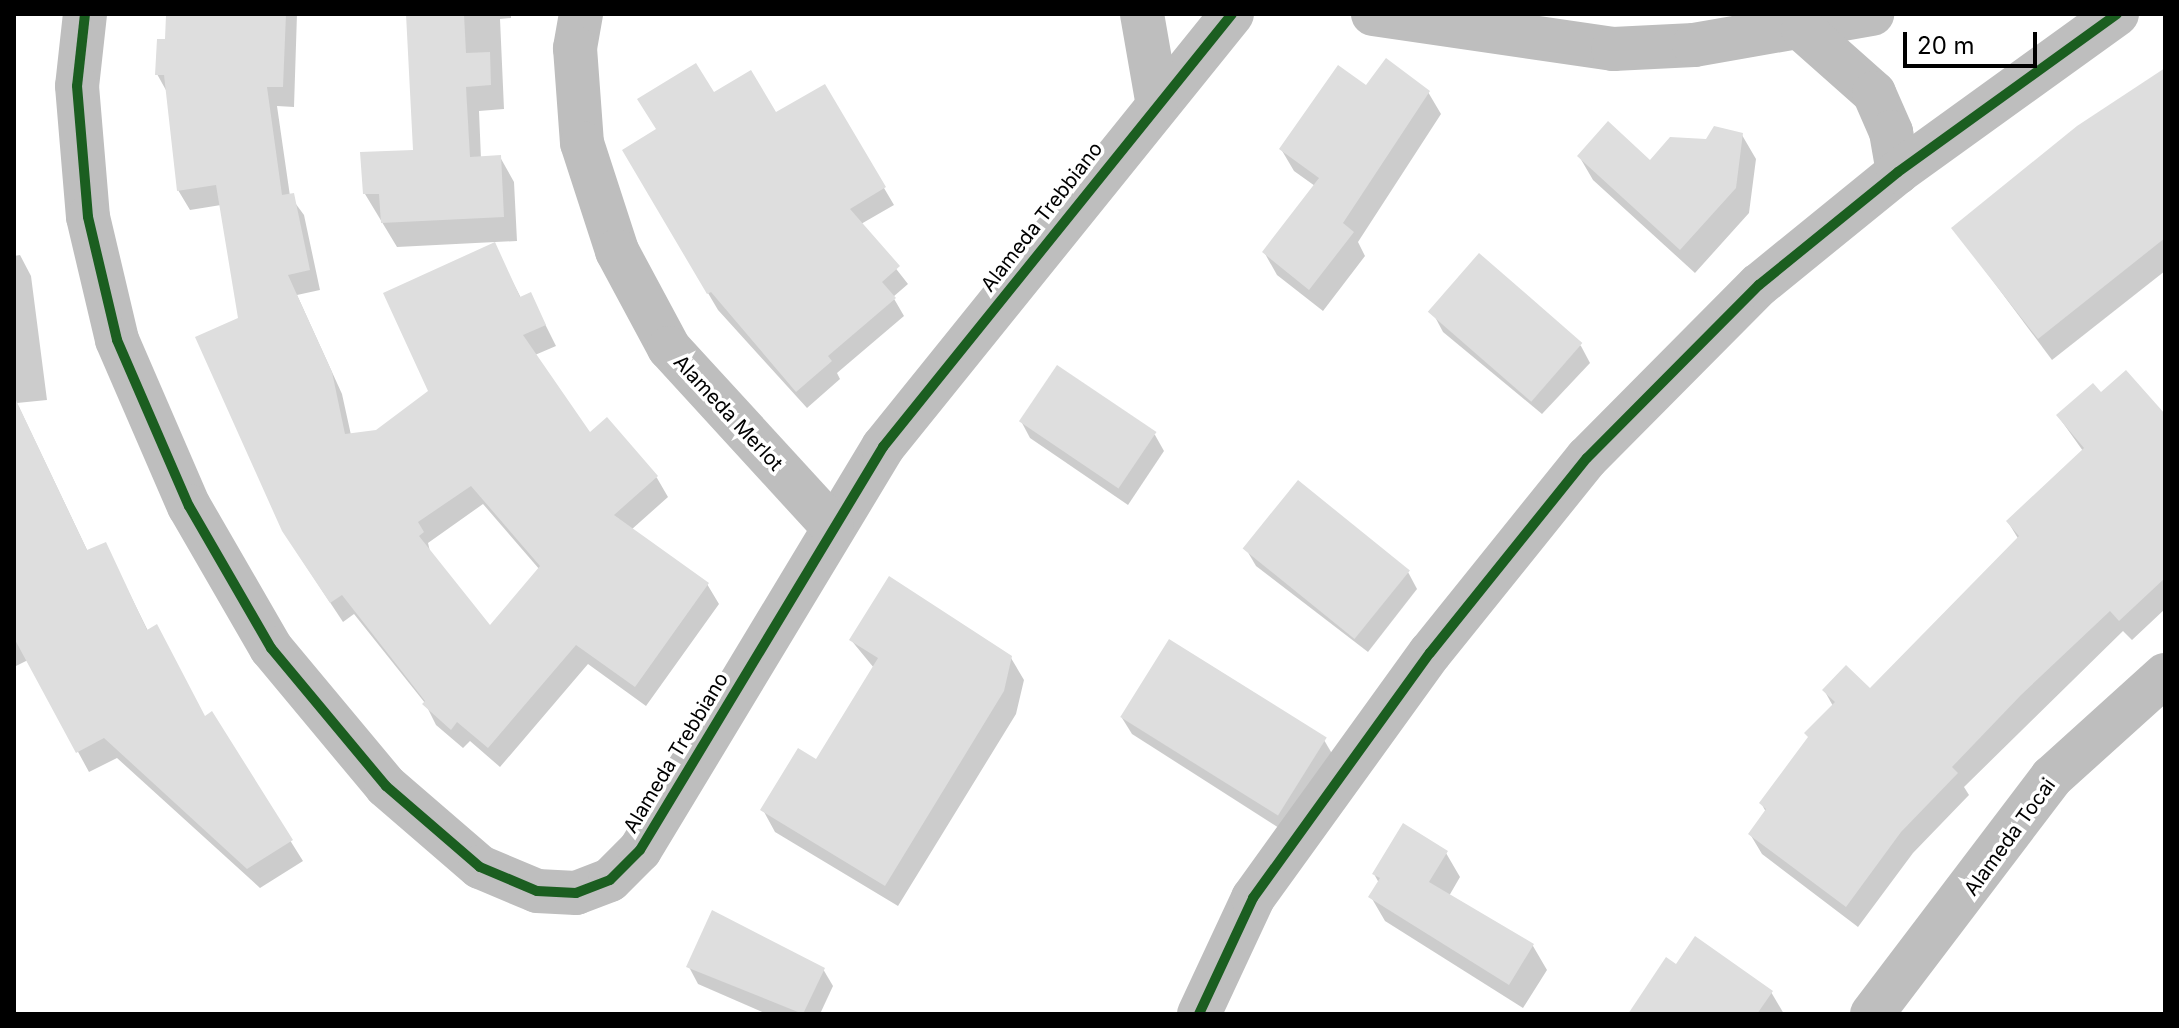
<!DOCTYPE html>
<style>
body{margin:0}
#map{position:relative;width:2179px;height:1028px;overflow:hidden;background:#fff;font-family:Inter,sans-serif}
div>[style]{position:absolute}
.shadow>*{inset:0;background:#0003}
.building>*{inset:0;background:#dedede;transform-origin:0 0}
.minor>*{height:44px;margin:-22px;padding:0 22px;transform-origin:22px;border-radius:22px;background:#bebebe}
.cycleway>*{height:10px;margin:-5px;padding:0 5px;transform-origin:5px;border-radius:5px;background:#1b5e20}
span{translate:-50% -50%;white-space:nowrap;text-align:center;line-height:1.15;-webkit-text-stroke:7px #fff;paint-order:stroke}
.street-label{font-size:20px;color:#000}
.frame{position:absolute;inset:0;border:16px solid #000;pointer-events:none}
.scale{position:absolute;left:1903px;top:32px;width:134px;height:36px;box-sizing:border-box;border:4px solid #000;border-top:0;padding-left:10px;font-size:24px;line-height:28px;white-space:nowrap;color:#000;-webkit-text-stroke:6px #fff;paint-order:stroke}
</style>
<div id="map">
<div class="shadow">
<div style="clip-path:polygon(evenodd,182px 14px,297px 14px,294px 107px,277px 106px,290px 196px,304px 215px,320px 290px,297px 295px,342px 394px,351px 435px,377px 432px,431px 391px,494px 245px,521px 298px,530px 294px,556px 346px,535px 355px,590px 435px,607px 420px,657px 478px,668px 497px,631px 530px,707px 584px,719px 604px,646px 706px,588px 664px,500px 767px,470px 741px,463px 748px,436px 725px,425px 703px,354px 614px,343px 622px,296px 551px,240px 320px,221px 205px,190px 210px,178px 190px,167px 92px,157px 74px,182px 14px,483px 504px,540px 570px,490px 628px,431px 555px,428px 543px,483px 504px)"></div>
<div style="clip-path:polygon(408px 14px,511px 14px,511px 18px,500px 19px,504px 109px,479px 111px,481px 159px,500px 157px,514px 182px,517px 241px,397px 247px,365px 194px,415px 152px)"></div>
<div style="clip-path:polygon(2165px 70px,2165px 271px,2052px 360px,1954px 229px)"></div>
<div style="clip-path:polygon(824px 86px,894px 205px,861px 224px,908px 284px,893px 297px,904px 316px,837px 373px,840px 379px,807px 408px,718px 310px,624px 151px,713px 95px,776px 115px)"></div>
<div style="clip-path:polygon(1367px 88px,1428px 92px,1441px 114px,1358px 242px,1365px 256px,1323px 311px,1277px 275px,1264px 252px,1315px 186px,1294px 171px,1281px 149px)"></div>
<div style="clip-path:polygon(1742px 135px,1756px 159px,1749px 213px,1695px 273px,1593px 180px,1579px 156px,1650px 163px)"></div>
<div style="clip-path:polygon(20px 255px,31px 276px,47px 400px,17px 403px,88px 552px,105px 544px,148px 631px,205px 718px,211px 714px,303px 861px,260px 888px,117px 758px,89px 772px,28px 660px,14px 667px,14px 256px)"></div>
<div style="clip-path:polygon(1479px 255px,1581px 346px,1590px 363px,1542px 414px,1443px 332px,1434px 315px)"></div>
<div style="clip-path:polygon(2101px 395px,2165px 418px,2165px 609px,2132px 640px,2123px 631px,1964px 787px,1969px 795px,1913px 853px,1858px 927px,1762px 854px,1750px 834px,1766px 812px,1761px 803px,1833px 706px,1824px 690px,1870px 690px,2019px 540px,2008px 522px,2083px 451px,2058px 416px)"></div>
<div style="clip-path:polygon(1021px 421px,1155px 435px,1164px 451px,1128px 505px,1030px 438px)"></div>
<div style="clip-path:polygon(1246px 549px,1408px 572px,1417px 589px,1368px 652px,1256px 566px)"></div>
<div style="clip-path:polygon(851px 640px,1011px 658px,1024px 680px,1016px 714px,898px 906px,775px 832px,763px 810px,817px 762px,874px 668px)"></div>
<div style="clip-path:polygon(1122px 718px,1324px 740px,1334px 757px,1287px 833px,1132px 734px)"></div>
<div style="clip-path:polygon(1446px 853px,1460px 877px,1449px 896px,1533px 946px,1547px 970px,1523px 1008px,1385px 921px,1371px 897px,1379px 883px,1374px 874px)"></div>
<div style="clip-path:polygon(689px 967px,823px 969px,833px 986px,820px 1014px,767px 1014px,698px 984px)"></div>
<div style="clip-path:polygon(1771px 992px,1784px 1014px,1643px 1014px)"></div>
</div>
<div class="building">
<div style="clip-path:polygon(evenodd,286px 14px,283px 87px,267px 87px,282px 195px,294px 193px,310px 270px,288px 275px,332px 372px,345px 434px,376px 430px,428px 391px,383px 293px,495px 242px,520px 297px,531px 292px,546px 325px,523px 335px,590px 432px,607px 417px,658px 476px,614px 515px,709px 583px,635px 687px,576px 645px,488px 748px,457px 722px,451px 730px,422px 704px,425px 701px,342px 595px,330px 603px,282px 531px,195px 337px,238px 318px,216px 185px,177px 191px,164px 75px,155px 75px,157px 39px,165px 39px,166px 15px,286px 14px,471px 486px,540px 566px,490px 625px,419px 536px,424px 532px,418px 522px,471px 486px)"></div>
<div style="clip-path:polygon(406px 14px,464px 14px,466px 53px,490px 52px,491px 85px,466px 87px,470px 157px,501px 155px,504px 217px,381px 223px,379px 194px,363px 194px,360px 152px,413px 150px)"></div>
<div style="clip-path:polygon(1386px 58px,1430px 91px,1343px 223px,1354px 232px,1309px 290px,1262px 252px,1319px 178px,1279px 149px,1338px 65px,1366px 85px)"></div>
<div style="clip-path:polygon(696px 63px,714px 92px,751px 70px,776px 112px,825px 84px,886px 187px,850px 209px,900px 266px,882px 282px,896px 298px,828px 356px,832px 361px,796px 392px,711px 292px,707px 294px,622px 150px,656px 129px,637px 99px)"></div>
<div style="clip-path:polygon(2165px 68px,2165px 238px,2038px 339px,1951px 228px,2077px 126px)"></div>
<div style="clip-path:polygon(1608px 121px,1650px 160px,1670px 137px,1706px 139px,1714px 126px,1743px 133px,1736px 188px,1680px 250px,1577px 156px)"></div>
<div style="left:1479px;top:253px;width:137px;height:78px;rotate:41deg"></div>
<div style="left:1057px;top:365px;width:120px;height:68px;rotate:34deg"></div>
<div style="clip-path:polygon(2126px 370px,2165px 414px,2165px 578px,2119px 621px,2110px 611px,2021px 695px,1952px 767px,1958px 773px,1901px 832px,1846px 907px,1748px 834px,1766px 809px,1759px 803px,1808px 737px,1804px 733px,1835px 702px,1822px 690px,1846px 665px,1870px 688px,2019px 536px,2006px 521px,2084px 448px,2056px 415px,2093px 383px,2101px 392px)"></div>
<div style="clip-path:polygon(14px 396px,87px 550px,106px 542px,147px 630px,157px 624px,205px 716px,212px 711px,293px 840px,247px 869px,104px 738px,76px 753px,14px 638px)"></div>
<div style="left:1298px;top:480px;width:144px;height:88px;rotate:39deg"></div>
<div style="clip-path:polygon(889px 576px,1012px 656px,1004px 691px,885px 886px,760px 810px,798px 748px,816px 759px,878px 658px,849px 640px)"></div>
<div style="left:1169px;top:639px;width:186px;height:92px;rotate:32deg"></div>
<div style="clip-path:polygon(1403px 823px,1448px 851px,1429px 882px,1534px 944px,1509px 985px,1368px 897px,1380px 878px,1372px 874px)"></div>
<div style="clip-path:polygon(712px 910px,825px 968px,803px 1014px,686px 967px)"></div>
<div style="clip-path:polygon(1695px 936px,1773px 991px,1757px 1014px,1628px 1014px,1666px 957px,1676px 964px)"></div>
</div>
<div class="minor">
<div style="left:85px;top:14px;width:72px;rotate:96.3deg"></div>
<div style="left:77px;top:86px;width:131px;rotate:85.2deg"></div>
<div style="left:88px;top:217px;width:126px;rotate:76.7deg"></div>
<div style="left:117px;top:340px;width:181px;rotate:66.6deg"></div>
<div style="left:189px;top:506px;width:164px;rotate:60deg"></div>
<div style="left:271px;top:648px;width:180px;rotate:50.2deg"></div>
<div style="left:386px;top:786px;width:124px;rotate:40.8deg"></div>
<div style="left:480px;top:867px;width:62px;rotate:22.8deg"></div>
<div style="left:537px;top:891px;width:39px;rotate:3deg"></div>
<div style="left:576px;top:893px;width:36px;rotate:-21deg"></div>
<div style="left:610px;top:880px;width:42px;rotate:-45deg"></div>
<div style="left:640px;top:850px;width:471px;rotate:-58.9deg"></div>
<div style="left:883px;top:447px;width:556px;rotate:-51.13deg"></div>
<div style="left:581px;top:14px;width:35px;rotate:100deg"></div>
<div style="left:575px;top:48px;width:95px;rotate:85.8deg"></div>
<div style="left:582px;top:143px;width:114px;rotate:72deg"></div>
<div style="left:617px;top:251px;width:110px;rotate:61.8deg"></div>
<div style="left:669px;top:348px;width:241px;rotate:47.5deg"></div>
<div style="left:1142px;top:14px;width:87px;rotate:80.1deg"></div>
<div style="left:1373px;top:14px;width:243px;rotate:8.3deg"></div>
<div style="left:1613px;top:49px;width:81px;rotate:-2.8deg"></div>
<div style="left:1694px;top:45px;width:181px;rotate:-9.9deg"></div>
<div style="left:1803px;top:30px;width:95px;rotate:41.6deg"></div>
<div style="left:1874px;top:93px;width:43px;rotate:66.4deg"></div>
<div style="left:1891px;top:132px;width:41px;rotate:80.1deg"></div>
<div style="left:1199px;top:1014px;width:128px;rotate:-65deg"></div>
<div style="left:1253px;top:898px;width:302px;rotate:-54.2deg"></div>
<div style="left:1430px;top:653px;width:250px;rotate:-51.2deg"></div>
<div style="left:1587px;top:458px;width:244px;rotate:-45.2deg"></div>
<div style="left:1759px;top:285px;width:179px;rotate:-39.1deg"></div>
<div style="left:1898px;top:172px;width:270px;rotate:-35.8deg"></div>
<div style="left:1872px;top:1014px;width:298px;rotate:-52.8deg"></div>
<div style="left:2052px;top:777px;width:152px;rotate:-42.1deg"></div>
</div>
<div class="cycleway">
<div style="left:85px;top:14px;width:72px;rotate:96.3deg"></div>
<div style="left:77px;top:86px;width:131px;rotate:85.2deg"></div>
<div style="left:88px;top:217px;width:126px;rotate:76.7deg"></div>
<div style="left:117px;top:340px;width:181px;rotate:66.6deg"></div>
<div style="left:189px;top:506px;width:164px;rotate:60deg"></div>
<div style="left:271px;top:648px;width:180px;rotate:50.2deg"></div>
<div style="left:386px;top:786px;width:124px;rotate:40.8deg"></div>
<div style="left:480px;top:867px;width:62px;rotate:22.8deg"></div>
<div style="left:537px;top:891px;width:39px;rotate:3deg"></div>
<div style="left:576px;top:893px;width:36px;rotate:-21deg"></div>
<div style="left:610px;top:880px;width:42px;rotate:-45deg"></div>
<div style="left:640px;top:850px;width:471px;rotate:-58.9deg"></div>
<div style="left:883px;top:447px;width:556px;rotate:-51.13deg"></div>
<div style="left:1199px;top:1014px;width:128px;rotate:-65deg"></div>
<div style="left:1253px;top:898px;width:302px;rotate:-54.2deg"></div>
<div style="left:1430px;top:653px;width:250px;rotate:-51.2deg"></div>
<div style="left:1587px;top:458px;width:244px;rotate:-45.2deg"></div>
<div style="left:1759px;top:285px;width:179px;rotate:-39.1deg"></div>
<div style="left:1898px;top:172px;width:270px;rotate:-35.8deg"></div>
</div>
<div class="street-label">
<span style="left:1042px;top:217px;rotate:-52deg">Alameda Trebbiano</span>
<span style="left:728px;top:413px;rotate:47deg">Alameda Merlot</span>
<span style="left:676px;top:753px;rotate:-59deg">Alameda Trebbiano</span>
<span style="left:2010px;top:837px;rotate:-54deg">Alameda Tocai</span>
</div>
<div class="frame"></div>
<div class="scale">20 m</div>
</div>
